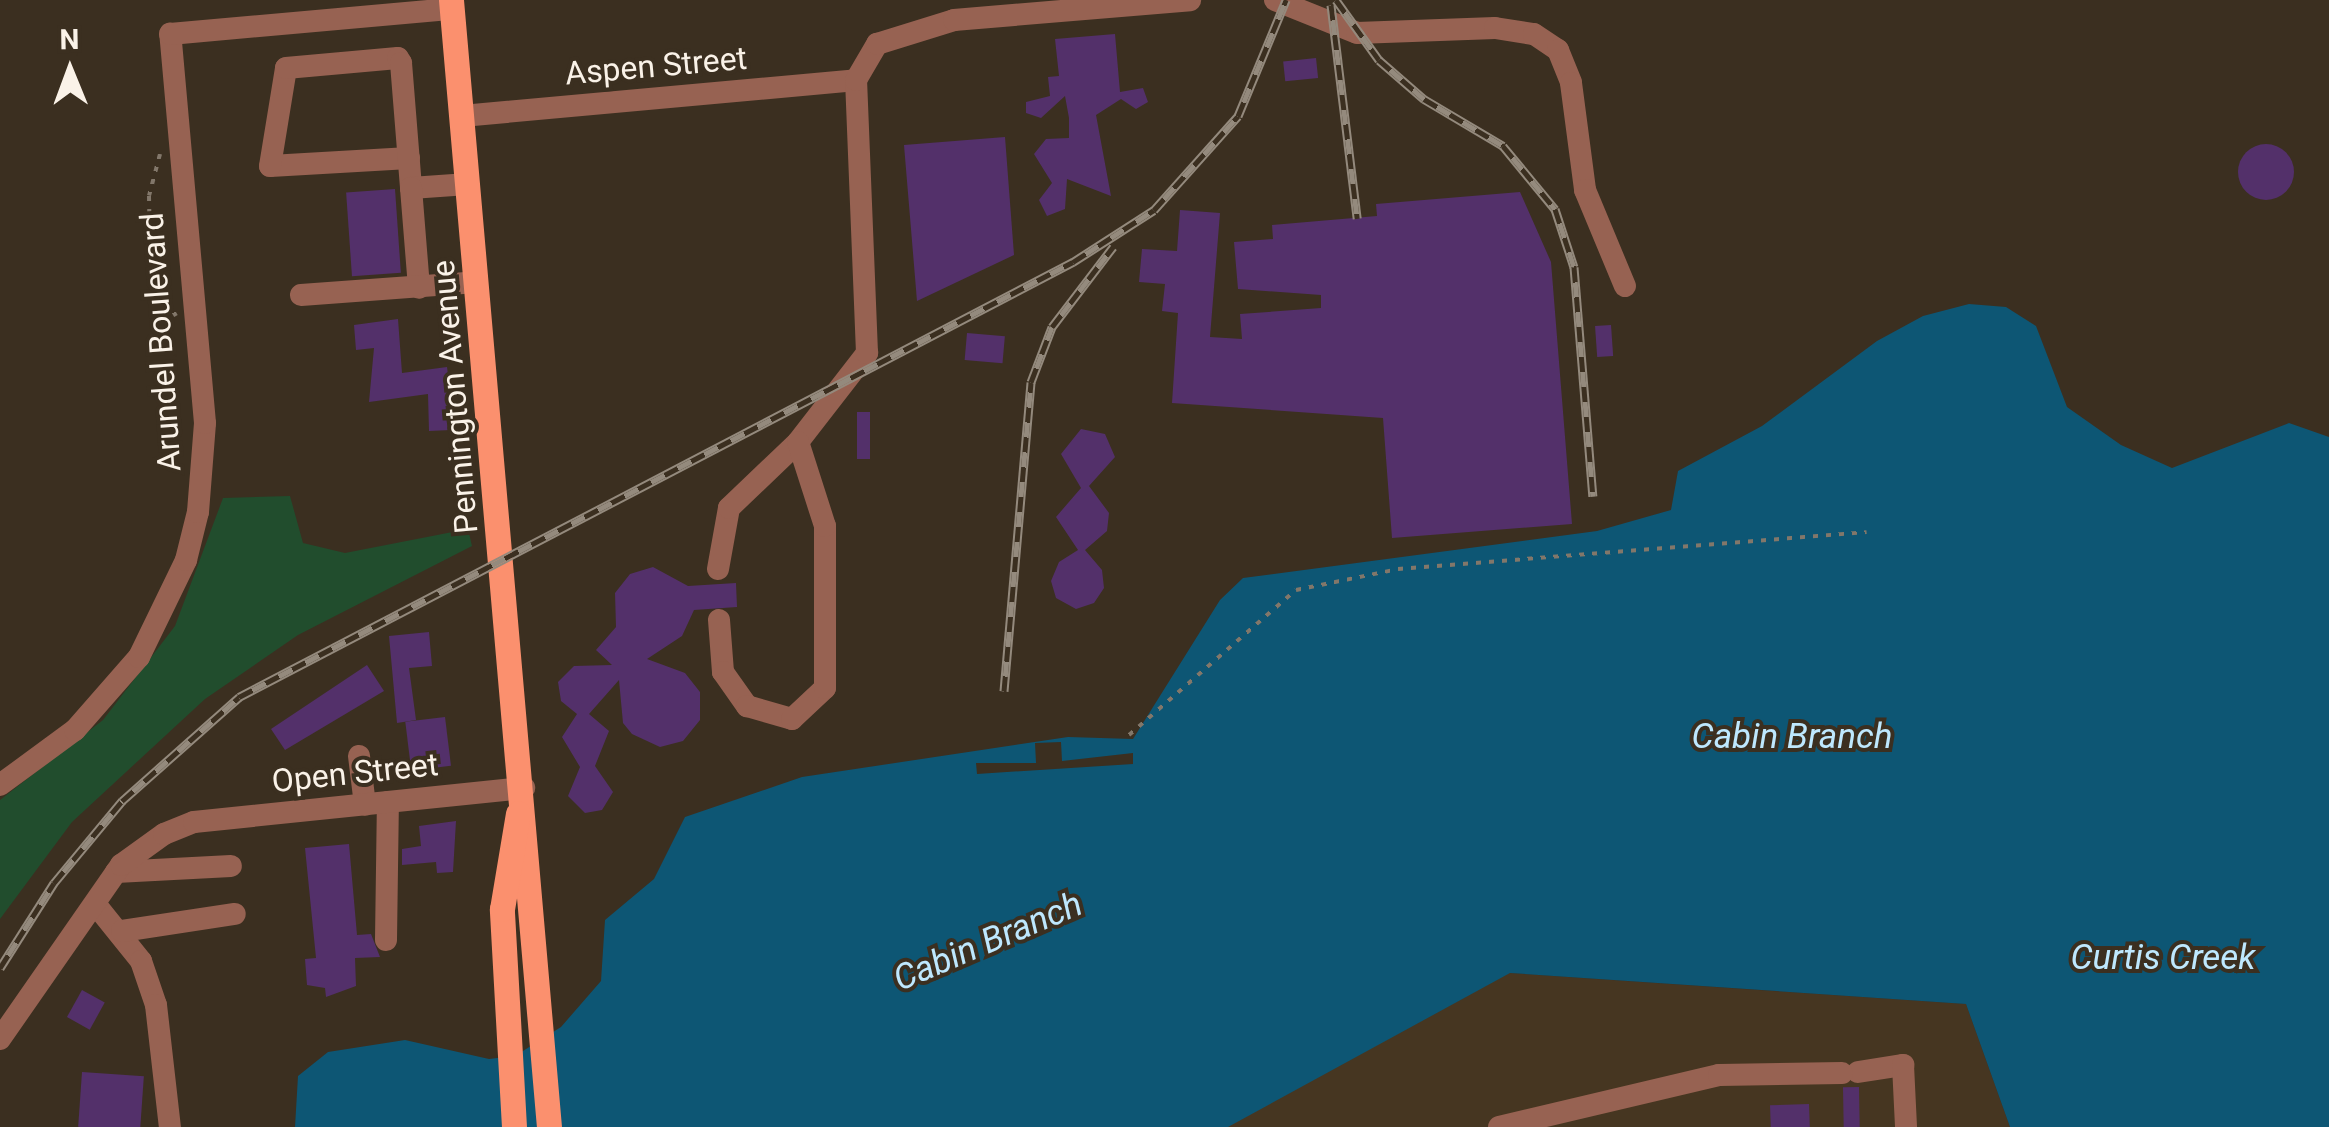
<!DOCTYPE html>
<style>
body{margin:0}
#map{position:relative;width:2329px;height:1127px;overflow:hidden;background:#3b2f20;font-family:Roboto,sans-serif}
div>[style]{position:absolute}
.built>*{inset:0;background:#463621}
.green>*{inset:0;background:#214d2d}
.water>*{inset:0;background:#0d5674}
.pier>*{inset:0;background:#3b2f20}
.building>*{inset:0;background:#53306a;transform-origin:0 0}
.round{border-radius:50%}
.path>*{height:4px;margin-top:-2px;transform-origin:0;background:repeating-linear-gradient(90deg,#82776a 0 5px,transparent 0 13px)}
.minor>*{height:22px;margin:-11px;padding:0 11px;transform-origin:11px;border-radius:11px;background:#976252}
.major>*{height:25px;margin:-12.5px;padding:0 12.5px;transform-origin:12.5px;border-radius:12.5px;background:#fb906e}
.rail>*{height:9px;margin-top:-4.5px;transform-origin:0;background:repeating-linear-gradient(90deg,#3b2f20 0 15px,#948a7d 0 30px);box-sizing:border-box;border-block:2px solid #948a7d}
span{translate:-50% -50%;white-space:nowrap;text-align:center;line-height:1.15;-webkit-text-stroke:8px #3b2f20;paint-order:stroke}
.street-label{font-size:32px;color:#faf2e8}
.water-label{font-size:35px;color:#bee8fe;font-style:italic}
.north{position:absolute;left:20px;top:20px;width:100px;height:100px;-webkit-text-stroke:8px #3b2f20;paint-order:stroke;rotate:359deg;font-size:28px;font-weight:700;line-height:40px;text-align:center;color:#faf2e8}
.north::after{content:'';display:block;margin:auto;width:35px;height:45px;background:#faf2e8;clip-path:polygon(50% 0,100% 100%,50% 72%,0 100%)}
</style>
<div id="map">
<div class="built">
<div style="clip-path:polygon(1509px 973px,1966px 1004px,2010px 1127px,1226px 1127px)"></div>
</div>
<div class="green">
<div style="clip-path:polygon(290px 496px,303px 543px,345px 553px,468px 529px,472px 546px,298px 635px,205px 699px,72px 822px,0 919px,0 800px,103px 720px,175px 626px,223px 498px)"></div>
</div>
<div class="water">
<div style="clip-path:polygon(1969px 304px,2006px 307px,2036px 326px,2067px 407px,2121px 445px,2172px 468px,2289px 423px,2329px 437px,2329px 1127px,2010px 1127px,1966px 1004px,1510px 973px,1228px 1127px,295px 1127px,298px 1076px,328px 1052px,405px 1040px,489px 1059px,515px 1056px,561px 1027px,601px 981px,605px 920px,654px 879px,685px 817px,802px 777px,1068px 737px,1133px 739px,1220px 600px,1243px 578px,1597px 531px,1671px 510px,1678px 471px,1762px 426px,1877px 341px,1923px 316px)"></div>
</div>
<div class="pier">
<div style="clip-path:polygon(1061px 742px,1062px 761px,1133px 753px,1133px 764px,977px 774px,976px 763px,1036px 763px,1035px 743px)"></div>
</div>
<div class="building">
<div style="clip-path:polygon(1115px 34px,1120px 92px,1143px 88px,1148px 102px,1136px 109px,1121px 99px,1096px 115px,1111px 196px,1067px 179px,1065px 209px,1047px 216px,1039px 200px,1052px 183px,1034px 154px,1046px 139px,1069px 138px,1069px 118px,1065px 96px,1041px 118px,1026px 113px,1026px 102px,1050px 96px,1048px 77px,1059px 76px,1055px 39px)"></div>
<div style="left:1316px;top:58px;width:20px;height:33px;rotate:84deg"></div>
<div style="clip-path:polygon(1005px 137px,1014px 255px,917px 301px,904px 145px)"></div>
<div class="round" style="left:2238px;top:144px;width:56px;height:56px"></div>
<div style="left:395px;top:189px;width:84px;height:49px;rotate:86deg"></div>
<div style="clip-path:polygon(1520px 192px,1551px 262px,1572px 524px,1392px 538px,1383px 418px,1172px 403px,1178px 313px,1162px 311px,1165px 284px,1139px 282px,1142px 249px,1177px 251px,1180px 210px,1220px 213px,1210px 337px,1242px 339px,1240px 314px,1321px 308px,1321px 295px,1238px 289px,1234px 242px,1273px 239px,1272px 225px,1377px 216px,1376px 204px)"></div>
<div style="clip-path:polygon(398px 319px,402px 373px,447px 367px,452px 406px,462px 406px,463px 421px,450px 422px,451px 430px,429px 431px,428px 394px,369px 402px,374px 348px,356px 350px,354px 325px)"></div>
<div style="left:1611px;top:325px;width:31px;height:16px;rotate:86deg"></div>
<div style="left:967px;top:333px;width:38px;height:27px;rotate:5deg"></div>
<div style="left:857px;top:412px;width:13px;height:47px"></div>
<div style="clip-path:polygon(1081px 429px,1105px 434px,1115px 457px,1089px 486px,1109px 513px,1107px 531px,1085px 550px,1102px 570px,1104px 588px,1094px 603px,1076px 609px,1056px 598px,1051px 581px,1059px 562px,1078px 550px,1056px 517px,1081px 488px,1061px 454px)"></div>
<div style="clip-path:polygon(653px 567px,688px 586px,736px 583px,737px 607px,694px 610px,682px 636px,647px 659px,685px 673px,700px 692px,700px 720px,683px 741px,660px 747px,632px 734px,623px 723px,619px 680px,589px 714px,609px 731px,595px 766px,613px 792px,602px 810px,585px 813px,568px 796px,580px 767px,562px 737px,577px 714px,561px 701px,558px 682px,574px 666px,612px 665px,596px 650px,616px 627px,615px 593px,630px 574px)"></div>
<div style="clip-path:polygon(429px 632px,432px 666px,409px 668px,416px 720px,397px 723px,389px 636px)"></div>
<div style="clip-path:polygon(367px 665px,384px 691px,285px 750px,271px 729px)"></div>
<div style="left:445px;top:717px;width:49px;height:40px;rotate:83deg"></div>
<div style="clip-path:polygon(456px 821px,453px 872px,437px 873px,436px 862px,402px 865px,402px 849px,421px 846px,419px 826px)"></div>
<div style="clip-path:polygon(349px 844px,357px 935px,371px 934px,380px 957px,355px 958px,356px 986px,326px 997px,325px 988px,307px 985px,305px 959px,316px 958px,305px 848px)"></div>
<div style="left:82px;top:990px;width:26px;height:31px;rotate:29deg"></div>
<div style="left:82px;top:1072px;width:62px;height:55px;rotate:4deg"></div>
<div style="left:1859px;top:1087px;width:40px;height:16px;rotate:89deg"></div>
<div style="left:1809px;top:1104px;width:23px;height:39px;rotate:88deg"></div>
</div>
<div class="path">
<div style="left:160px;top:154px;width:43px;rotate:104.7deg"></div>
<div style="left:149px;top:196px;width:60px;rotate:89deg"></div>
<div style="left:150px;top:256px;width:23px;rotate:80deg"></div>
<div style="left:154px;top:279px;width:43px;rotate:59.3deg"></div>
<div style="left:1129px;top:735px;width:221px;rotate:-41deg"></div>
<div style="left:1296px;top:590px;width:104px;rotate:-11.6deg"></div>
<div style="left:1398px;top:569px;width:470px;rotate:-4.5deg"></div>
</div>
<div class="minor">
<div style="left:1275px;top:0;width:88px;rotate:21.9deg"></div>
<div style="left:1357px;top:33px;width:138px;rotate:-2.1deg"></div>
<div style="left:1495px;top:28px;width:39px;rotate:9deg"></div>
<div style="left:1534px;top:34px;width:29px;rotate:34deg"></div>
<div style="left:1558px;top:50px;width:35px;rotate:68deg"></div>
<div style="left:1571px;top:83px;width:108px;rotate:82.5deg"></div>
<div style="left:1585px;top:190px;width:104px;rotate:67.4deg"></div>
<div style="left:462px;top:116px;width:396px;rotate:-5.2deg"></div>
<div style="left:409px;top:158px;width:139px;rotate:176.7deg"></div>
<div style="left:270px;top:166px;width:99px;rotate:-80.7deg"></div>
<div style="left:286px;top:68px;width:112px;rotate:-5.1deg"></div>
<div style="left:398px;top:58px;width:6px;rotate:59deg"></div>
<div style="left:401px;top:63px;width:125px;rotate:85.4deg"></div>
<div style="left:411px;top:188px;width:57px;rotate:-4deg"></div>
<div style="left:411px;top:188px;width:100px;rotate:85.4deg"></div>
<div style="left:301px;top:295px;width:176px;rotate:-4.2deg"></div>
<div style="left:718px;top:569px;width:62px;rotate:-79.8deg"></div>
<div style="left:729px;top:508px;width:95px;rotate:-43.7deg"></div>
<div style="left:798px;top:442px;width:113px;rotate:-52.2deg"></div>
<div style="left:867px;top:353px;width:273px;rotate:-92.3deg"></div>
<div style="left:856px;top:80px;width:42px;rotate:-59.7deg"></div>
<div style="left:877px;top:44px;width:81px;rotate:-17.3deg"></div>
<div style="left:954px;top:20px;width:237px;rotate:-4.8deg"></div>
<div style="left:719px;top:620px;width:52px;rotate:85.6deg"></div>
<div style="left:723px;top:672px;width:42px;rotate:54.8deg"></div>
<div style="left:747px;top:706px;width:47px;rotate:16.1deg"></div>
<div style="left:792px;top:719px;width:45px;rotate:-43.2deg"></div>
<div style="left:825px;top:688px;width:162px;rotate:-90deg"></div>
<div style="left:825px;top:526px;width:88px;rotate:-107.8deg"></div>
<div style="left:359px;top:756px;width:49px;rotate:83deg"></div>
<div style="left:0;top:785px;width:93px;rotate:-36.3deg"></div>
<div style="left:75px;top:730px;width:97px;rotate:-48.8deg"></div>
<div style="left:139px;top:657px;width:108px;rotate:-64.1deg"></div>
<div style="left:186px;top:560px;width:49px;rotate:-76deg"></div>
<div style="left:198px;top:512px;width:89px;rotate:-85.5deg"></div>
<div style="left:205px;top:423px;width:391px;rotate:-95.1deg"></div>
<div style="left:170px;top:34px;width:283px;rotate:-5.1deg"></div>
<div style="left:116px;top:872px;width:115px;rotate:-3deg"></div>
<div style="left:96px;top:905px;width:72px;rotate:51.2deg"></div>
<div style="left:141px;top:961px;width:46px;rotate:71.2deg"></div>
<div style="left:156px;top:1005px;width:123px;rotate:83.5deg"></div>
<div style="left:122px;top:931px;width:114px;rotate:-8.6deg"></div>
<div style="left:386px;top:940px;width:138px;rotate:-89.2deg"></div>
<div style="left:0;top:1039px;width:212px;rotate:-55.2deg"></div>
<div style="left:121px;top:865px;width:53px;rotate:-35.8deg"></div>
<div style="left:164px;top:834px;width:32px;rotate:-22deg"></div>
<div style="left:194px;top:822px;width:332px;rotate:-5.9deg"></div>
<div style="left:1858px;top:1072px;width:46px;rotate:-8.8deg"></div>
<div style="left:1903px;top:1065px;width:62px;rotate:87.2deg"></div>
<div style="left:1499px;top:1127px;width:226px;rotate:-13.3deg"></div>
<div style="left:1719px;top:1075px;width:123px;rotate:-0.9deg"></div>
</div>
<div class="major">
<div style="left:451px;top:0;width:1131px;rotate:85.03deg"></div>
<div style="left:514px;top:1127px;width:218px;rotate:-93.2deg"></div>
<div style="left:502px;top:909px;width:97px;rotate:-80.5deg"></div>
</div>
<div class="rail">
<div style="left:1336px;top:0;width:74px;rotate:54.4deg"></div>
<div style="left:1379px;top:60px;width:60px;rotate:40.9deg"></div>
<div style="left:1424px;top:99px;width:92px;rotate:30.7deg"></div>
<div style="left:1503px;top:146px;width:82px;rotate:50.5deg"></div>
<div style="left:1555px;top:209px;width:61px;rotate:71.9deg"></div>
<div style="left:1574px;top:267px;width:230px;rotate:85.3deg"></div>
<div style="left:1331px;top:5px;width:215px;rotate:83deg"></div>
<div style="left:1004px;top:691px;width:310px;rotate:-85deg"></div>
<div style="left:1031px;top:382px;width:59px;rotate:-69.1deg"></div>
<div style="left:1052px;top:327px;width:101px;rotate:-52.7deg"></div>
<div style="left:0;top:968px;width:101px;rotate:-57.6deg"></div>
<div style="left:54px;top:883px;width:107px;rotate:-50.3deg"></div>
<div style="left:122px;top:801px;width:157px;rotate:-41.6deg"></div>
<div style="left:239px;top:697px;width:941px;rotate:-27.55deg"></div>
<div style="left:1073px;top:262px;width:96px;rotate:-32.7deg"></div>
<div style="left:1154px;top:210px;width:126px;rotate:-48.2deg"></div>
<div style="left:1238px;top:116px;width:126px;rotate:-67.5deg"></div>
</div>
<div class="street-label">
<span style="left:656px;top:66px;rotate:-5deg">Aspen Street</span>
<span style="left:161px;top:342px;rotate:-94deg">Arundel Boulevard</span>
<span style="left:455px;top:397px;rotate:-95deg">Pennington Avenue</span>
<span style="left:355px;top:773px;rotate:-6deg">Open Street</span>
</div>
<div class="water-label">
<span style="left:1792px;top:737px">Cabin Branch</span>
<span style="left:988px;top:942px;rotate:-23deg">Cabin Branch</span>
<span style="left:2163px;top:958px">Curtis Creek</span>
</div>
<div class="north">N</div>
</div>
